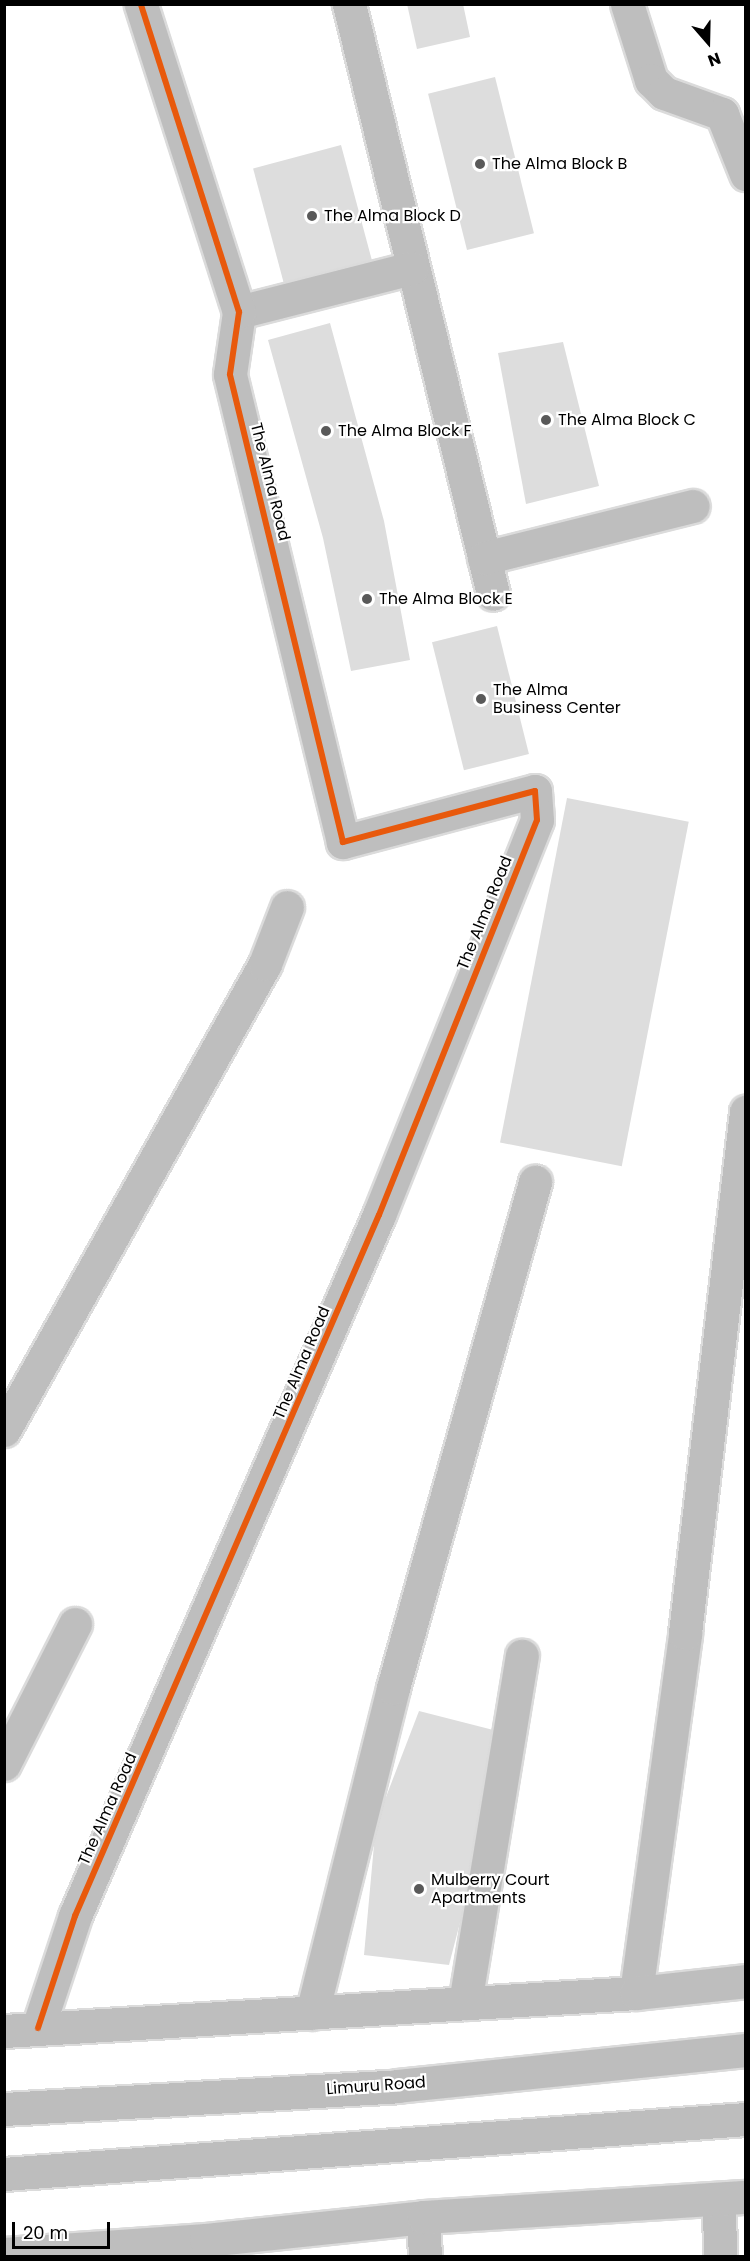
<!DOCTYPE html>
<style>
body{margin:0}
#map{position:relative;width:750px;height:2261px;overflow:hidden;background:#fff;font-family:Poppins,sans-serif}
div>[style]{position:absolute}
.building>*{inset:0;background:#ddd;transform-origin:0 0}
.roads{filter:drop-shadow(2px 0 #dbdbdb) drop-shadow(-2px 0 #dbdbdb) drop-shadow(0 2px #dbdbdb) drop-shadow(0 -2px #dbdbdb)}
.minor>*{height:33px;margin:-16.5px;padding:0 16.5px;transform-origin:16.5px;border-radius:16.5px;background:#bebebe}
.tertiary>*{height:33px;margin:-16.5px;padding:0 16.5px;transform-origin:16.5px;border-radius:16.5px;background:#bebebe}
.trunk>*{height:33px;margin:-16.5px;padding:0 16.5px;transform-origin:16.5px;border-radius:16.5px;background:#bdbdbd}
.cycleway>*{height:6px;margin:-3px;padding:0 3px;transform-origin:3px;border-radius:3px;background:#e8590c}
.dots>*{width:16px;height:16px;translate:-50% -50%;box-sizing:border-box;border:3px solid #fff;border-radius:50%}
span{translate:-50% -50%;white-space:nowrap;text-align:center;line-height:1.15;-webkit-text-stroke:4.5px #fff;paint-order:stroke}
.poi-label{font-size:16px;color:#000}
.left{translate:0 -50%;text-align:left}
.street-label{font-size:16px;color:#000}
.frame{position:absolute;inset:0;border:6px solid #000;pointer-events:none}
.north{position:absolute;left:678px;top:12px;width:60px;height:60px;-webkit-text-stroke:4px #fff;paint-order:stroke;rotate:160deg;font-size:16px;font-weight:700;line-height:24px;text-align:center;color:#000}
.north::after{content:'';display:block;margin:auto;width:21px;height:27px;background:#000;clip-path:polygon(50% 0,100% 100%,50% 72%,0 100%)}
.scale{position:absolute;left:12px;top:2222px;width:98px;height:27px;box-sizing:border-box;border:3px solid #000;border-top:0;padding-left:8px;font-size:18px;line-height:21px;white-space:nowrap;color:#000;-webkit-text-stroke:4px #fff;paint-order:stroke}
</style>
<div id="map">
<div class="building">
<div style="clip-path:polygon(407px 4px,463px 4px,470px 37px,417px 49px)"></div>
<div style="left:495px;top:77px;width:161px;height:69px;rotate:76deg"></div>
<div style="left:341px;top:145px;width:122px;height:91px;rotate:75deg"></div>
<div style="clip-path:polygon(330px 323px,384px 521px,410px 660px,351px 671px,323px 538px,268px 340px)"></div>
<div style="clip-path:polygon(563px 342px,599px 486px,526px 504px,498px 353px)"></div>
<div style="left:497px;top:626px;width:132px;height:67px;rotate:76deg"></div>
<div style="left:567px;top:798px;width:124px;height:351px;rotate:11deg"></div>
<div style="clip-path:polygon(419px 1711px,509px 1734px,449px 1965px,364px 1955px,376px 1823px)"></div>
</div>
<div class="roads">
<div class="minor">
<div style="left:349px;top:4px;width:607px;rotate:76.28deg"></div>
<div style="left:627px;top:4px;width:80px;rotate:72.5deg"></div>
<div style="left:651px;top:80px;width:18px;rotate:45deg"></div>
<div style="left:664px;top:93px;width:62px;rotate:19.9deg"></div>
<div style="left:722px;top:114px;width:65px;rotate:68.2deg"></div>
<div style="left:239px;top:312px;width:178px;rotate:-14.3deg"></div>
<div style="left:484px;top:558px;width:215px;rotate:-14deg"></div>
<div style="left:4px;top:1430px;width:534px;rotate:-60.75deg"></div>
<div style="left:265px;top:964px;width:61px;rotate:-68.9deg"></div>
<div style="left:4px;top:1764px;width:157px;rotate:-63.1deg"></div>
<div style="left:636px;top:1993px;width:363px;rotate:-82.2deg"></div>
<div style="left:685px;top:1633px;width:525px;rotate:-83.32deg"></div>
<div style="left:465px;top:2003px;width:352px;rotate:-80.7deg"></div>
<div style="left:312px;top:2013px;width:335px;rotate:-76deg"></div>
<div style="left:393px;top:1688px;width:526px;rotate:-74.32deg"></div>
<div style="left:38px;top:2028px;width:118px;rotate:-71.7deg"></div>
<div style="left:75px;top:1916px;width:764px;rotate:-66.56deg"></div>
<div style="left:379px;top:1215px;width:425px;rotate:-68.2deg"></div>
<div style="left:537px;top:820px;width:29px;rotate:-94deg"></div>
<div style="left:535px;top:791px;width:199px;rotate:165.1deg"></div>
<div style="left:343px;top:842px;width:481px;rotate:-103.6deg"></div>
<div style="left:230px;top:374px;width:63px;rotate:-81.7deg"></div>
<div style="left:239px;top:312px;width:323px;rotate:-107.7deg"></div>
<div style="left:719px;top:2201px;width:55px;rotate:89deg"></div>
<div style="left:424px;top:2217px;width:39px;rotate:89deg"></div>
</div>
<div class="tertiary">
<div style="left:4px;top:2031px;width:633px;rotate:-3.44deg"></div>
<div style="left:636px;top:1993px;width:111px;rotate:-6.2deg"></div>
<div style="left:4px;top:2254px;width:202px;rotate:-4deg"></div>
<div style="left:206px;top:2240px;width:219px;rotate:-6deg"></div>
<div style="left:424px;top:2217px;width:323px;rotate:-3.6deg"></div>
</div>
<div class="trunk">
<div style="left:4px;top:2109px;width:394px;rotate:-3.3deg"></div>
<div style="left:397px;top:2086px;width:351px;rotate:-5.9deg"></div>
<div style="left:4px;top:2174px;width:744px;rotate:-4.24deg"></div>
</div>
</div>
<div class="cycleway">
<div style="left:38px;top:2028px;width:118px;rotate:-71.7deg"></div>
<div style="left:75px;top:1916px;width:764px;rotate:-66.56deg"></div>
<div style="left:379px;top:1215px;width:425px;rotate:-68.2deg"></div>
<div style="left:537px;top:820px;width:29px;rotate:-94deg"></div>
<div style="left:535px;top:791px;width:199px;rotate:165.1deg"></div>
<div style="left:343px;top:842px;width:481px;rotate:-103.6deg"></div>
<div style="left:230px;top:374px;width:63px;rotate:-81.7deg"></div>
<div style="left:239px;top:312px;width:323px;rotate:-107.7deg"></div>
</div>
<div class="dots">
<div style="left:480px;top:164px;background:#595959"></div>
<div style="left:312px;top:216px;background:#595959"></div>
<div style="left:546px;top:420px;background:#595959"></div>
<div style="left:326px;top:431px;background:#595959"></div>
<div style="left:367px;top:599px;background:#595959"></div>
<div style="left:481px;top:699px;background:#595959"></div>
<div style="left:419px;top:1889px;background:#595959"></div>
</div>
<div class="poi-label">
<span class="left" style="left:492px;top:164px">The Alma Block B</span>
<span class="left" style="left:324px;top:216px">The Alma Block D</span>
<span class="left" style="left:558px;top:420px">The Alma Block C</span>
<span class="left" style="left:338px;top:431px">The Alma Block F</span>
<span class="left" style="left:379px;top:599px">The Alma Block E</span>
<span class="left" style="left:493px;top:699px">The Alma<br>Business Center</span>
<span class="left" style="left:431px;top:1889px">Mulberry Court<br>Apartments</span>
</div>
<div class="street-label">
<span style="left:270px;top:482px;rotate:76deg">The Alma Road</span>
<span style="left:485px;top:913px;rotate:-68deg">The Alma Road</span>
<span style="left:302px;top:1363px;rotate:-67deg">The Alma Road</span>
<span style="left:108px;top:1809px;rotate:-66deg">The Alma Road</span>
<span style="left:376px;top:2086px;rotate:-4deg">Limuru Road</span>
</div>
<div class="frame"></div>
<div class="north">N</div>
<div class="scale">20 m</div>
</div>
